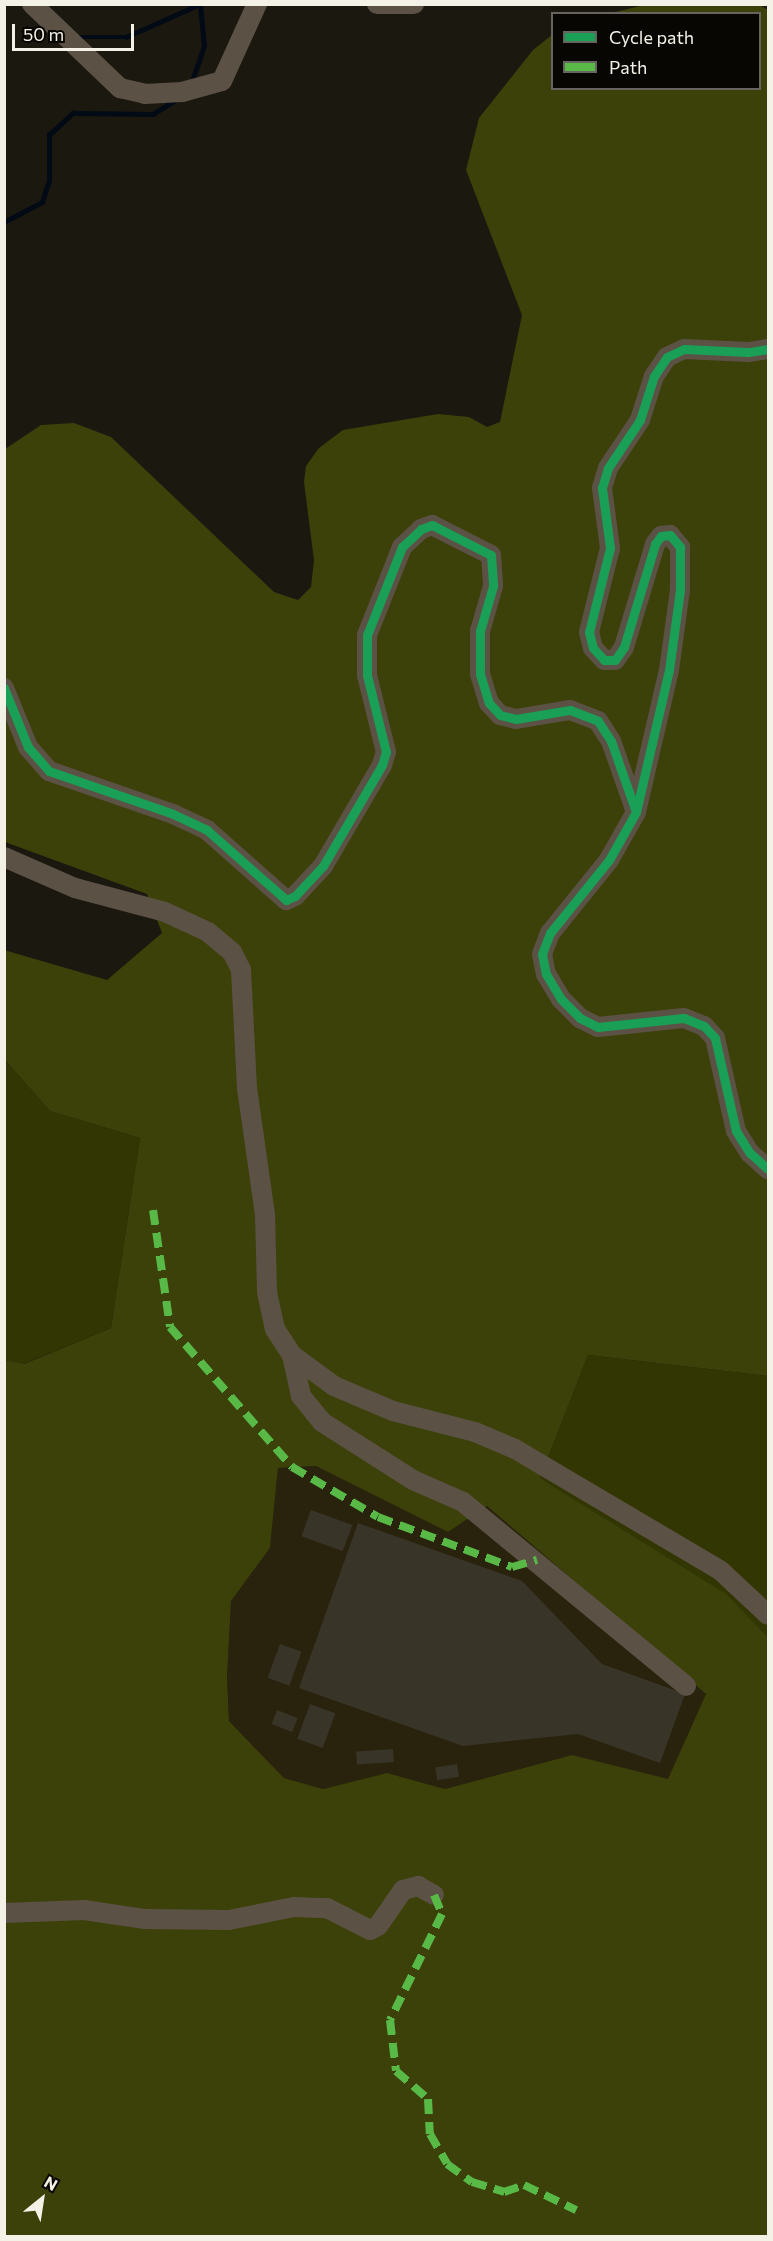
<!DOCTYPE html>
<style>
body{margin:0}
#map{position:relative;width:773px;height:2241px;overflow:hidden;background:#1b1810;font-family:Commissioner,sans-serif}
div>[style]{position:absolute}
.built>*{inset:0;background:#29220d}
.green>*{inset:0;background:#323602}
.forest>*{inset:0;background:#3c410a}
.stream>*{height:4.5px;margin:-2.25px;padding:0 2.25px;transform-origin:2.25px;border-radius:2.25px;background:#020a16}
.building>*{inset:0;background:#383528;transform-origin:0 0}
.minor>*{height:20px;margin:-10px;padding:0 10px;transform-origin:10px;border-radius:10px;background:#5c5145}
.quiet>*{height:8px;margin-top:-4px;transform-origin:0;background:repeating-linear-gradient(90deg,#58b947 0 15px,transparent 0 23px)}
.cycleway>*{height:9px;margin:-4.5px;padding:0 4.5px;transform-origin:4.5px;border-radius:4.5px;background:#1a9f57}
span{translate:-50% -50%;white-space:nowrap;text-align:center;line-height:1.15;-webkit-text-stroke:6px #080602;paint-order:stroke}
.frame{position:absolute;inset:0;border:6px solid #f4f1e7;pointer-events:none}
.legend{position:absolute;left:551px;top:12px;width:210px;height:78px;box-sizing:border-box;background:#080602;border:2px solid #66645e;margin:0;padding:8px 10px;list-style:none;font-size:18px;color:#f4f1e7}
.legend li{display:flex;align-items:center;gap:12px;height:30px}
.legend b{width:30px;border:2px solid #66645e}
.north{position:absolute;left:12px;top:2169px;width:60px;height:60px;-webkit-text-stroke:4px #080602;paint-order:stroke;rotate:30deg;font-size:16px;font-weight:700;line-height:24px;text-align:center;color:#f4f1e7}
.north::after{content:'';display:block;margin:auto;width:21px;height:27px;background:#f4f1e7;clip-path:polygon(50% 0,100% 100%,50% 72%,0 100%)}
.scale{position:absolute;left:12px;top:24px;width:122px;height:27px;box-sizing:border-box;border:3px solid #f4f1e7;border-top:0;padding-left:8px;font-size:18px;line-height:21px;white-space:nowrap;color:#f4f1e7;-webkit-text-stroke:4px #080602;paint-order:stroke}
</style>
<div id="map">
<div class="built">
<div style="clip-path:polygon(316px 1466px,448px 1532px,487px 1506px,706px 1694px,668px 1780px,572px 1755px,445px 1789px,387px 1773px,323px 1789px,284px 1778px,229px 1721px,227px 1678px,231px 1601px,270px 1548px,278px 1468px)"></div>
</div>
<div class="green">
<div style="clip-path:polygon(5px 1060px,50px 1111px,140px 1138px,111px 1328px,23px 1364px,5px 1360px)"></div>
<div style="clip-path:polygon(588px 1355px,768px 1376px,768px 1637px,725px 1594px,540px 1478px)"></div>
</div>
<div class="forest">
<div style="clip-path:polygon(evenodd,649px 4px,758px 4px,768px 10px,768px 1376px,588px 1355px,540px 1478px,726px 1594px,768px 1637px,768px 2236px,5px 2236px,5px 1360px,24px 1364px,111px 1328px,140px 1138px,50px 1111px,5px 1060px,4px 950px,107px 980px,162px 933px,147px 894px,5px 842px,5px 449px,41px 425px,74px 423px,111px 437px,274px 592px,298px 600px,311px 587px,314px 560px,304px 482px,306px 466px,319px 448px,343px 430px,438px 414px,469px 417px,487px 427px,500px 422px,522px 315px,466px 170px,479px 118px,533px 50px,552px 35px,552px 88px,760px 88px,760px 14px,611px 13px,649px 4px,316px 1466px,448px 1532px,487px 1506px,706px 1694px,668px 1779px,572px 1755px,445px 1789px,387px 1773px,323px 1789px,284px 1778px,229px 1721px,227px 1678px,231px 1601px,270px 1548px,278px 1468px,316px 1466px)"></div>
</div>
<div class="stream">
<div style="left:75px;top:37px;width:51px"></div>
<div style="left:126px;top:37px;width:81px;rotate:-24deg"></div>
<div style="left:191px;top:84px;width:40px;rotate:-71.1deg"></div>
<div style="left:204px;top:46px;width:41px;rotate:-95.6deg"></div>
<div style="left:4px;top:222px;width:43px;rotate:-27.8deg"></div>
<div style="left:42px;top:202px;width:23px;rotate:-72deg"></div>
<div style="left:49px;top:180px;width:45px;rotate:-90deg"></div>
<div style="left:49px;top:135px;width:33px;rotate:-43deg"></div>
<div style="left:73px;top:113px;width:80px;rotate:0.7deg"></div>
<div style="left:153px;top:114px;width:26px;rotate:-32deg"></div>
</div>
<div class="building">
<div style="left:311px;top:1510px;width:44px;height:28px;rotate:20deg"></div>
<div style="clip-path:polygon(358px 1523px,522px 1581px,602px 1664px,685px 1694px,660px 1763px,578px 1734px,463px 1746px,299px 1688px)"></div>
<div style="left:280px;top:1644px;width:23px;height:36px;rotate:20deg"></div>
<div style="left:310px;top:1704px;width:27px;height:37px;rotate:20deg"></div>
<div style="left:277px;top:1710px;width:22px;height:15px;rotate:21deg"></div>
<div style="left:393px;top:1749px;width:13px;height:37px;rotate:86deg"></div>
<div style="left:457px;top:1764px;width:13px;height:22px;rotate:81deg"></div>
</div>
<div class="minor">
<div style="left:32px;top:4px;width:122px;rotate:43.7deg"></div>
<div style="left:120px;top:88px;width:26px;rotate:13deg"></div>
<div style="left:145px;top:94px;width:37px;rotate:-3deg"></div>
<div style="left:182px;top:92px;width:41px;rotate:-15.4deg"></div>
<div style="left:222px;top:81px;width:85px;rotate:-65.6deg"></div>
<div style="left:377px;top:4px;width:37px"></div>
<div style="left:768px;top:349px;width:20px;rotate:171deg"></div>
<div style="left:748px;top:352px;width:64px;rotate:-177.3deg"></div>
<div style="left:684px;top:349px;width:19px;rotate:155deg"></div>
<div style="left:667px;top:357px;width:23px;rotate:124deg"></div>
<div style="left:654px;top:376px;width:46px;rotate:107.7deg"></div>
<div style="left:640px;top:420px;width:58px;rotate:123.7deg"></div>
<div style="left:608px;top:468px;width:21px;rotate:107deg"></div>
<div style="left:602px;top:488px;width:61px;rotate:82.4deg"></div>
<div style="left:610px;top:548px;width:87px;rotate:104deg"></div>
<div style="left:589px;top:632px;width:16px;rotate:76deg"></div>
<div style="left:593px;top:648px;width:16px;rotate:47deg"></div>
<div style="left:604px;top:660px;width:11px"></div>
<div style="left:615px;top:660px;width:16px;rotate:-55deg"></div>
<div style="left:624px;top:647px;width:108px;rotate:-73.2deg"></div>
<div style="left:655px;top:544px;width:10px;rotate:-53deg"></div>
<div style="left:661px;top:536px;width:9px;rotate:-6deg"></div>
<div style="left:670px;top:535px;width:16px;rotate:50deg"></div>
<div style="left:680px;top:547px;width:43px;rotate:90deg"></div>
<div style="left:680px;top:590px;width:81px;rotate:97.8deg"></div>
<div style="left:669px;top:670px;width:146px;rotate:103.1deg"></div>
<div style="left:636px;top:812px;width:55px;rotate:119.4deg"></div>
<div style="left:609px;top:860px;width:94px;rotate:128.9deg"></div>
<div style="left:550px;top:933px;width:22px;rotate:111deg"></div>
<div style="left:542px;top:954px;width:20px;rotate:79deg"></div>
<div style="left:546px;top:974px;width:29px;rotate:59deg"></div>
<div style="left:561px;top:999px;width:27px;rotate:45deg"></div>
<div style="left:580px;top:1018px;width:20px;rotate:27deg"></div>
<div style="left:598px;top:1027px;width:86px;rotate:-6deg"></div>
<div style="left:684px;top:1018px;width:22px;rotate:22deg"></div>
<div style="left:704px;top:1026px;width:16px;rotate:47deg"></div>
<div style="left:715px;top:1038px;width:95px;rotate:77.3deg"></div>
<div style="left:736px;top:1131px;width:26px;rotate:58deg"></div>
<div style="left:750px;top:1153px;width:24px;rotate:42deg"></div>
<div style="left:4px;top:688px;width:64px;rotate:67.9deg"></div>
<div style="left:28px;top:747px;width:32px;rotate:49deg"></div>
<div style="left:49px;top:771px;width:131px;rotate:19.1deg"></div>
<div style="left:173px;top:814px;width:38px;rotate:25deg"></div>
<div style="left:207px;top:830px;width:106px;rotate:41.5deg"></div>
<div style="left:286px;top:900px;width:10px;rotate:-24deg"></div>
<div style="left:295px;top:896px;width:41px;rotate:-47deg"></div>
<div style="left:323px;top:866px;width:117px;rotate:-59.7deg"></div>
<div style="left:382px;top:765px;width:14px;rotate:-73deg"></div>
<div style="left:386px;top:752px;width:79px;rotate:-103.9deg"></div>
<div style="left:367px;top:675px;width:40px;rotate:-90deg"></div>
<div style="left:367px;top:635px;width:95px;rotate:-68.3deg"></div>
<div style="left:402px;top:547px;width:26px;rotate:-43deg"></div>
<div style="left:421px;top:529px;width:12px;rotate:-20deg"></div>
<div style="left:432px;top:525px;width:66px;rotate:27deg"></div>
<div style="left:491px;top:555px;width:31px;rotate:86deg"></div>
<div style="left:493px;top:586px;width:47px;rotate:106.1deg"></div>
<div style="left:480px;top:631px;width:43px;rotate:90deg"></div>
<div style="left:480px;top:674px;width:30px;rotate:73deg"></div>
<div style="left:489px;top:703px;width:16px;rotate:47deg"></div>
<div style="left:500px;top:715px;width:16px;rotate:14deg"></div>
<div style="left:516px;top:719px;width:55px;rotate:-9.5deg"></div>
<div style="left:570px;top:710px;width:30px;rotate:21deg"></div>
<div style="left:598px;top:721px;width:24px;rotate:57deg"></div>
<div style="left:611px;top:741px;width:75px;rotate:70.6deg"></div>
<div style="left:4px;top:857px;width:77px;rotate:23.6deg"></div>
<div style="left:75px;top:888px;width:93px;rotate:14.9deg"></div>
<div style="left:165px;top:912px;width:47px;rotate:24.9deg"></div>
<div style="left:208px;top:932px;width:31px;rotate:40deg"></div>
<div style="left:232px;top:952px;width:20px;rotate:63deg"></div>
<div style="left:241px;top:970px;width:118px;rotate:87.1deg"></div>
<div style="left:247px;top:1088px;width:127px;rotate:81.9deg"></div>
<div style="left:265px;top:1214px;width:78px;rotate:88.5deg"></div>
<div style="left:267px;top:1292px;width:38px;rotate:78deg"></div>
<div style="left:275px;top:1329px;width:31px;rotate:57deg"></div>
<div style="left:292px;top:1355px;width:42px;rotate:77.6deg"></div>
<div style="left:301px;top:1396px;width:33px;rotate:51deg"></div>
<div style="left:322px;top:1422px;width:108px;rotate:32.5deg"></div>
<div style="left:413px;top:1480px;width:55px;rotate:23.7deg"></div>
<div style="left:463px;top:1502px;width:289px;rotate:39.5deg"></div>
<div style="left:292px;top:1355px;width:52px;rotate:36.4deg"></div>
<div style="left:334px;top:1386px;width:64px;rotate:23deg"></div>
<div style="left:393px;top:1411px;width:85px;rotate:14.4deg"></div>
<div style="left:475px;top:1432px;width:43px;rotate:23deg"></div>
<div style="left:515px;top:1449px;width:239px;rotate:30.6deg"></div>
<div style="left:721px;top:1571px;width:64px;rotate:43.1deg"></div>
<div style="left:4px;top:1913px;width:80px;rotate:-2.1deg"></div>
<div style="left:84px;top:1910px;width:62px;rotate:8.4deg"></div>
<div style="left:145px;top:1919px;width:84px;rotate:0.7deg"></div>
<div style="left:229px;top:1920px;width:66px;rotate:-11.3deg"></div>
<div style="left:294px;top:1907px;width:33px;rotate:2deg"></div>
<div style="left:327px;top:1908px;width:48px;rotate:27.1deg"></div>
<div style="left:370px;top:1930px;width:9px;rotate:-27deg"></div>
<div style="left:378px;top:1926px;width:44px;rotate:-55.2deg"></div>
<div style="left:403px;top:1890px;width:16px;rotate:-15deg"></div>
<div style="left:418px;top:1886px;width:18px;rotate:29deg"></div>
</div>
<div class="quiet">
<div style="left:153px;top:1210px;width:118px;rotate:81.7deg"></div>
<div style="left:170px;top:1327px;width:186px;rotate:48.9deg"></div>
<div style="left:292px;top:1467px;width:99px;rotate:30.2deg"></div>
<div style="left:378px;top:1517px;width:143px;rotate:20.5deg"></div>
<div style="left:512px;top:1567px;width:26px;rotate:-16deg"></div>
<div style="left:434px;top:1895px;width:21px;rotate:67deg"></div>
<div style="left:442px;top:1914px;width:118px;rotate:116.1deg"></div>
<div style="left:390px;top:2020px;width:51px;rotate:83.3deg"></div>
<div style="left:396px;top:2071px;width:43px;rotate:41.2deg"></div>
<div style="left:428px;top:2099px;width:35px;rotate:87deg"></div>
<div style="left:430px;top:2134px;width:34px;rotate:60deg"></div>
<div style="left:447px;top:2164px;width:31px;rotate:36deg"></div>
<div style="left:472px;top:2182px;width:34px;rotate:17deg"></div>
<div style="left:504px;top:2192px;width:21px;rotate:-19deg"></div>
<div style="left:524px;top:2185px;width:58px;rotate:25.7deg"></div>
</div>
<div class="cycleway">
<div style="left:768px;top:349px;width:20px;rotate:171deg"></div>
<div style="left:748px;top:352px;width:64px;rotate:-177.3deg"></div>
<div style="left:684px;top:349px;width:19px;rotate:155deg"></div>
<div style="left:667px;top:357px;width:23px;rotate:124deg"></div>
<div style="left:654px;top:376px;width:46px;rotate:107.7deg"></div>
<div style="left:640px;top:420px;width:58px;rotate:123.7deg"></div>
<div style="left:608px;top:468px;width:21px;rotate:107deg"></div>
<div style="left:602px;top:488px;width:61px;rotate:82.4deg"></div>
<div style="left:610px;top:548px;width:87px;rotate:104deg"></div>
<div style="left:589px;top:632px;width:16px;rotate:76deg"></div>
<div style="left:593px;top:648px;width:16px;rotate:47deg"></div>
<div style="left:604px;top:660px;width:11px"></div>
<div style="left:615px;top:660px;width:16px;rotate:-55deg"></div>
<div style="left:624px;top:647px;width:108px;rotate:-73.2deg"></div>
<div style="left:655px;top:544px;width:10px;rotate:-53deg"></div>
<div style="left:661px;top:536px;width:9px;rotate:-6deg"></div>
<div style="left:670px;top:535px;width:16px;rotate:50deg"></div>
<div style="left:680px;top:547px;width:43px;rotate:90deg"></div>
<div style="left:680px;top:590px;width:81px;rotate:97.8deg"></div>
<div style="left:669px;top:670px;width:146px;rotate:103.1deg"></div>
<div style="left:636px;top:812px;width:55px;rotate:119.4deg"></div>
<div style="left:609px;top:860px;width:94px;rotate:128.9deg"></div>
<div style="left:550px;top:933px;width:22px;rotate:111deg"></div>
<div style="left:542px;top:954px;width:20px;rotate:79deg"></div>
<div style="left:546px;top:974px;width:29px;rotate:59deg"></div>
<div style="left:561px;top:999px;width:27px;rotate:45deg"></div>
<div style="left:580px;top:1018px;width:20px;rotate:27deg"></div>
<div style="left:598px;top:1027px;width:86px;rotate:-6deg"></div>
<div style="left:684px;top:1018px;width:22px;rotate:22deg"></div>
<div style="left:704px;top:1026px;width:16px;rotate:47deg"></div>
<div style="left:715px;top:1038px;width:95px;rotate:77.3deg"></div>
<div style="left:736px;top:1131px;width:26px;rotate:58deg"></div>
<div style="left:750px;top:1153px;width:24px;rotate:42deg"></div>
<div style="left:4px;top:688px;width:64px;rotate:67.9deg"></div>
<div style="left:28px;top:747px;width:32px;rotate:49deg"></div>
<div style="left:49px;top:771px;width:131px;rotate:19.1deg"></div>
<div style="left:173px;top:814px;width:38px;rotate:25deg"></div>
<div style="left:207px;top:830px;width:106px;rotate:41.5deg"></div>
<div style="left:286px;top:900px;width:10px;rotate:-24deg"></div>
<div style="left:295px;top:896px;width:41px;rotate:-47deg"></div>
<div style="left:323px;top:866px;width:117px;rotate:-59.7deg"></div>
<div style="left:382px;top:765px;width:14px;rotate:-73deg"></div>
<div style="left:386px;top:752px;width:79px;rotate:-103.9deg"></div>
<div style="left:367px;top:675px;width:40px;rotate:-90deg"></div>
<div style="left:367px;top:635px;width:95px;rotate:-68.3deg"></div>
<div style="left:402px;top:547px;width:26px;rotate:-43deg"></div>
<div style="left:421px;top:529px;width:12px;rotate:-20deg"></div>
<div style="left:432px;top:525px;width:66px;rotate:27deg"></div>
<div style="left:491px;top:555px;width:31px;rotate:86deg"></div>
<div style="left:493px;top:586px;width:47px;rotate:106.1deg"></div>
<div style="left:480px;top:631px;width:43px;rotate:90deg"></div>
<div style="left:480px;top:674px;width:30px;rotate:73deg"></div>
<div style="left:489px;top:703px;width:16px;rotate:47deg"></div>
<div style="left:500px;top:715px;width:16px;rotate:14deg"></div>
<div style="left:516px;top:719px;width:55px;rotate:-9.5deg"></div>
<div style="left:570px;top:710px;width:30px;rotate:21deg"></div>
<div style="left:598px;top:721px;width:24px;rotate:57deg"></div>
<div style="left:611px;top:741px;width:75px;rotate:70.6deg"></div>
</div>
<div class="frame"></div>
<ul class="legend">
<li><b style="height:8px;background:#1a9f57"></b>Cycle path</li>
<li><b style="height:8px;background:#58b947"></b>Path</li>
</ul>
<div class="north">N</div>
<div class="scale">50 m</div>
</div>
